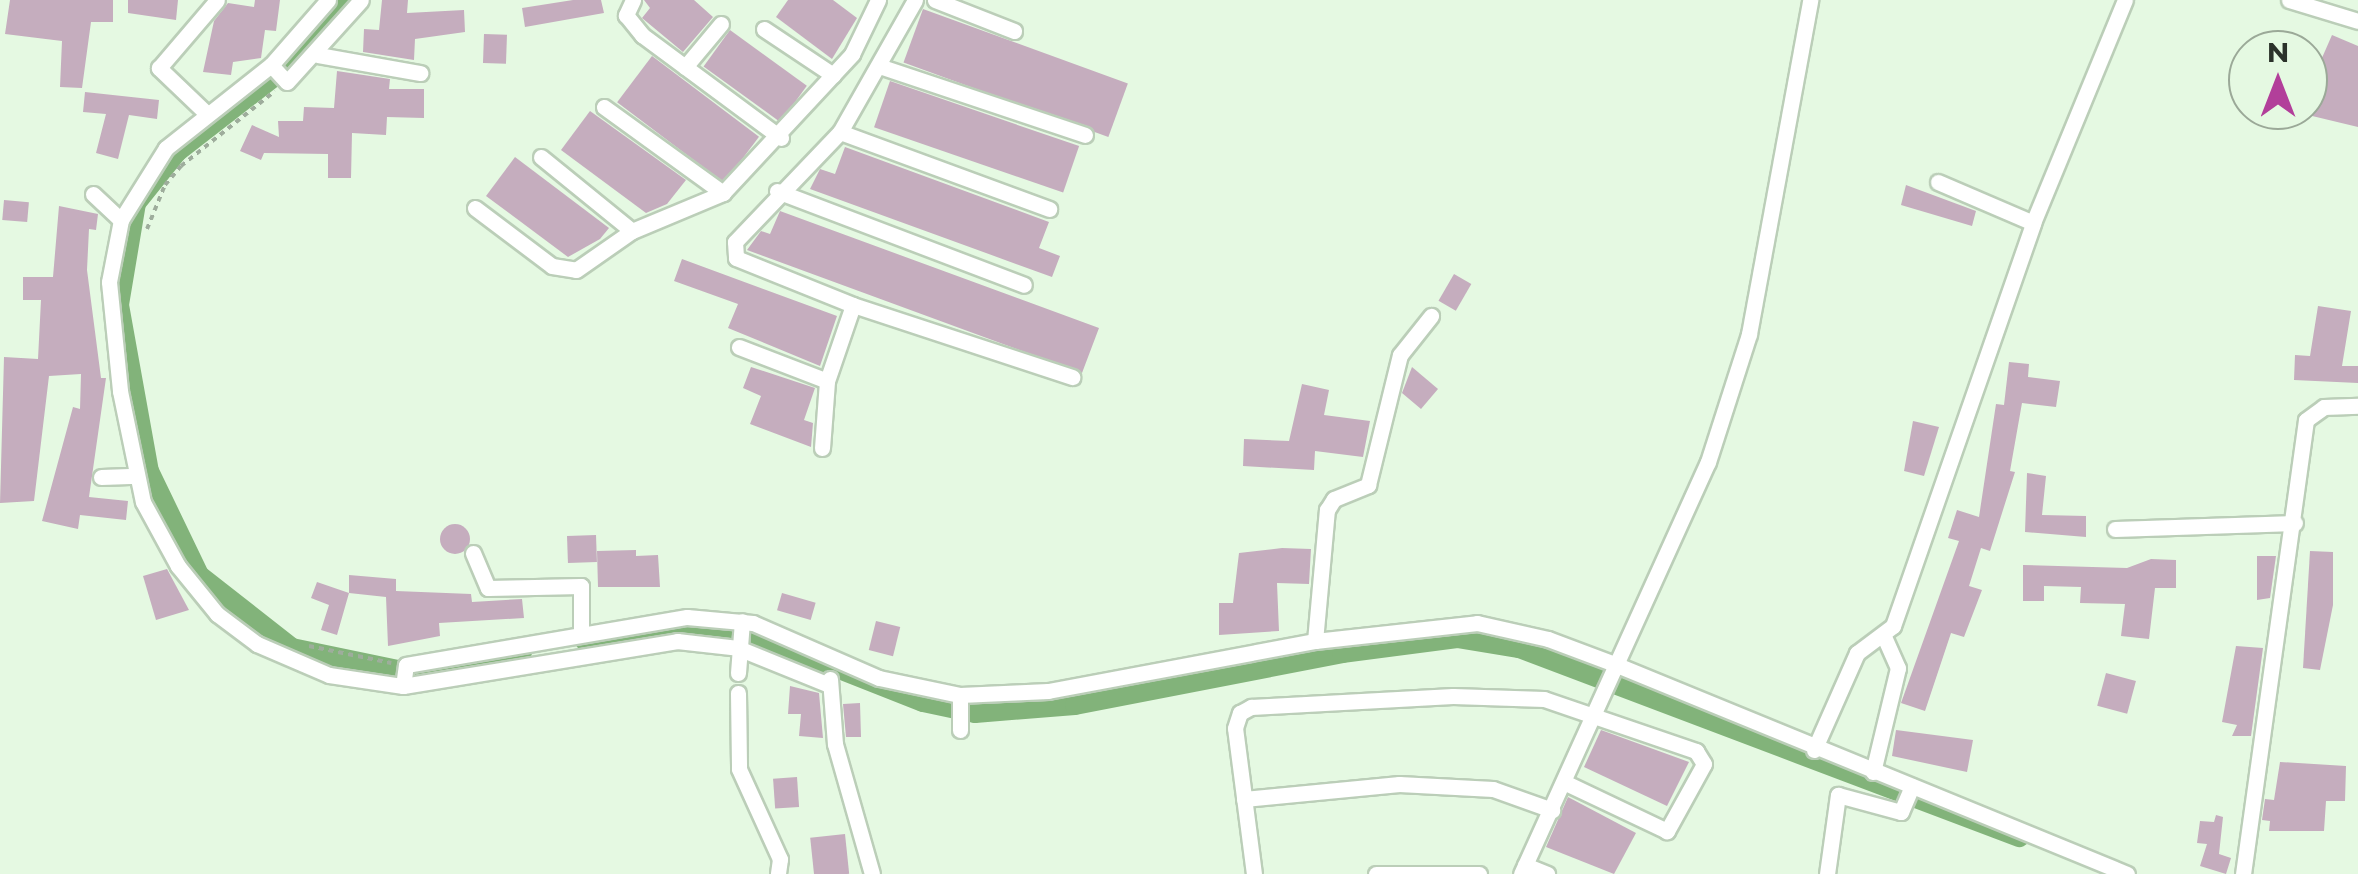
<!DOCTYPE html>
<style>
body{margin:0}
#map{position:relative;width:2358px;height:874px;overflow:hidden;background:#e5f9e2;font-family:Montserrat,sans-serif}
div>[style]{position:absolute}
.canal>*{height:20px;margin:-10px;padding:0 10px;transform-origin:10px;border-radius:10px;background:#82b37a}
.building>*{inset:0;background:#c5adbe;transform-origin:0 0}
.round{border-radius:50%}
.path>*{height:4px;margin-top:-2px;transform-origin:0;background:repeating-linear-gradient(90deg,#9ead9c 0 5px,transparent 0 10px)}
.roads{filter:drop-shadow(2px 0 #bbceb8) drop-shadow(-2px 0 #bbceb8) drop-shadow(0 2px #bbceb8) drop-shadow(0 -2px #bbceb8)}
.street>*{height:15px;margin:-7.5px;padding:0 7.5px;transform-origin:7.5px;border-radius:7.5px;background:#fff}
span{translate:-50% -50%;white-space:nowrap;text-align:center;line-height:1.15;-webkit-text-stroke:8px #e5f9e2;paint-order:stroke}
.north{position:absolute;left:2228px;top:30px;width:100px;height:100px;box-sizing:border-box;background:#e5f9e2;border:2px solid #9ba998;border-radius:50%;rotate:0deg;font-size:28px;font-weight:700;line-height:40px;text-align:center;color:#2b322a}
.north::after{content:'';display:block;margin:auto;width:35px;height:45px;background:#b23f9a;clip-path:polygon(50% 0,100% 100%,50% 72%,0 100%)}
</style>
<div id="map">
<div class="canal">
<div style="left:340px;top:0;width:22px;rotate:114deg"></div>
<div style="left:331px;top:20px;width:57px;rotate:132.1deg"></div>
<div style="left:293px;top:62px;width:147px;rotate:142.2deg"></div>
<div style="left:177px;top:152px;width:65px;rotate:128.8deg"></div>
<div style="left:136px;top:203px;width:103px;rotate:99.5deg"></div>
<div style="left:119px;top:305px;width:169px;rotate:79.8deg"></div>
<div style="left:149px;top:471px;width:115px;rotate:64.3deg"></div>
<div style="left:199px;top:575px;width:118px;rotate:38.1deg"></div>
<div style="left:292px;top:648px;width:123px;rotate:11.8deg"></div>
<div style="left:412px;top:673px;width:112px;rotate:-10.8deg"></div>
<div style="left:585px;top:641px;width:121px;rotate:-7.1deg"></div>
<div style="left:705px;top:626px;width:57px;rotate:12.1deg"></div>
<div style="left:761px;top:638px;width:174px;rotate:21.6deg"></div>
<div style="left:923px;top:702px;width:53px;rotate:11.9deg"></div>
<div style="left:975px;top:713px;width:100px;rotate:-4.6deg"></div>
<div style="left:1075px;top:705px;width:272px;rotate:-11deg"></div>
<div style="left:1342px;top:653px;width:116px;rotate:-7.4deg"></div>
<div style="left:1457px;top:638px;width:63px;rotate:9.2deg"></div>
<div style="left:1519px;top:648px;width:535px;rotate:20.71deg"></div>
</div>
<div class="building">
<div style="clip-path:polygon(10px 0,113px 0,113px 22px,91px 22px,82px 88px,60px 87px,62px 41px,5px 34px)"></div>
<div style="clip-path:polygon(128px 0,178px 0,176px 20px,128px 13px)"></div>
<div style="clip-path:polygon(255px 0,280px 0,276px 31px,265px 30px,261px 58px,233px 62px,231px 75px,203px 72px,214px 21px,228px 3px,254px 7px)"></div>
<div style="clip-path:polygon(382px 0,408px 0,407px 13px,464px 10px,465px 32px,415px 39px,414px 60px,363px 52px,364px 29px,379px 30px)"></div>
<div style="clip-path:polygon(573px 0,601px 0,604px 13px,525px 27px,522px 8px)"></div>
<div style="clip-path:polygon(644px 0,694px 0,713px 17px,683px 52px,642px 18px,650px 8px)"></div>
<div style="clip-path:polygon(788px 0,833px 0,857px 18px,832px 59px,776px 17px)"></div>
<div style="left:923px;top:9px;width:218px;height:57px;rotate:20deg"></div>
<div style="left:730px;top:30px;width:95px;height:45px;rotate:36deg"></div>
<div style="left:484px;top:34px;width:23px;height:29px;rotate:2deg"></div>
<div style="clip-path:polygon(2332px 35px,2358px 46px,2358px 127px,2308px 115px,2308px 90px)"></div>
<div style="left:652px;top:56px;width:134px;height:58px;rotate:37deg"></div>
<div style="clip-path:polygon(337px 71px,390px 79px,389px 89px,424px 89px,424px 118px,387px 117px,386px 135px,352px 133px,351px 178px,328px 178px,328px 154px,264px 153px,261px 160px,240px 151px,252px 125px,279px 137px,278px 121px,303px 121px,304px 107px,334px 108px)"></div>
<div style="left:890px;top:81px;width:200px;height:49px;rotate:19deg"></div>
<div style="clip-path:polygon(85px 92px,159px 100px,157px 119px,129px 115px,118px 159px,96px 153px,106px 114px,83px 112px)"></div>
<div style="clip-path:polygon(590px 111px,686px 180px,667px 204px,646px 213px,561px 150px)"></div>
<div style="clip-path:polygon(845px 147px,1049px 222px,1039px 248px,1060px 256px,1052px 277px,810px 189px,820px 169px,835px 174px)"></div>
<div style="clip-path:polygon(515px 157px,609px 228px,600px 239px,568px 257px,486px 196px)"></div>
<div style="clip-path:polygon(1906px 185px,1976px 211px,1972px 226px,1901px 205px)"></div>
<div style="left:4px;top:200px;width:25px;height:20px;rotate:5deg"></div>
<div style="clip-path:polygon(59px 206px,98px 214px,96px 230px,89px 229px,87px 270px,101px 378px,106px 378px,89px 497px,128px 501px,126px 520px,80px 515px,78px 529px,42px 521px,73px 407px,80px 409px,81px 374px,49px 376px,34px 501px,0 503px,4px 357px,38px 359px,41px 300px,23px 300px,23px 277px,53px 277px)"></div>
<div style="clip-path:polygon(780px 211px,1099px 328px,1082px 373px,747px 250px,761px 231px,770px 234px)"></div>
<div style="clip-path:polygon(682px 259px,837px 316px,820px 366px,728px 328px,738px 304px,674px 281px)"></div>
<div style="left:1454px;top:274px;width:20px;height:31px;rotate:30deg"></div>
<div style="clip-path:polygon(2318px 306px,2351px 311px,2342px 366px,2358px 366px,2358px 383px,2294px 380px,2295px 355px,2310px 356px)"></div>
<div style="clip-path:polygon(2009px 362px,2029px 364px,2028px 377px,2060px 381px,2056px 407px,2022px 403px,2010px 471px,2015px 472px,1990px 551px,1981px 548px,1969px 586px,1982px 590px,1964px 637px,1951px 633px,1925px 711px,1901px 703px,1959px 541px,1948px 538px,1957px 510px,1979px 517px,1996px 404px,2004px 405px)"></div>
<div style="clip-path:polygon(751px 367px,815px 388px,804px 420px,813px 423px,811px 447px,750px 424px,761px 396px,743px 388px)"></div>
<div style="clip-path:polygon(1412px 367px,1438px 389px,1421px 409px,1402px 393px)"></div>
<div style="clip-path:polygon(1302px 384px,1329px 390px,1324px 415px,1370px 421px,1363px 457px,1315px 451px,1314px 470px,1243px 466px,1244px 439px,1289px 441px)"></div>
<div style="clip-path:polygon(1913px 421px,1939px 427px,1924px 476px,1904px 471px)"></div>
<div style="clip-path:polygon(2027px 473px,2046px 476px,2042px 515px,2086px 516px,2086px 537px,2025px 532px)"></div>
<div class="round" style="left:440px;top:524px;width:30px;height:30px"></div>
<div style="left:596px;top:535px;width:27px;height:29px;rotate:88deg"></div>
<div style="clip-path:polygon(1282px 548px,1311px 549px,1309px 584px,1277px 583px,1279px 631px,1219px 635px,1219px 603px,1233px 603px,1239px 553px)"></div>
<div style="clip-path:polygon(636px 550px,636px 556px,658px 555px,660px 587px,598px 587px,597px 551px)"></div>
<div style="clip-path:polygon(2310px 551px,2333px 552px,2333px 605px,2320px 670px,2303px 668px)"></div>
<div style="clip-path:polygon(2257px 556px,2276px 556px,2270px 598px,2257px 600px)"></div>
<div style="clip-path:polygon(2151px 559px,2176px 560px,2176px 588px,2155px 588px,2149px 639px,2121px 636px,2125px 604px,2080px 603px,2081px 587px,2044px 586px,2044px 601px,2023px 601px,2023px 565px,2127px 568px)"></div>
<div style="clip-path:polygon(167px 569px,189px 610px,156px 620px,143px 576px)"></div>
<div style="clip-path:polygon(349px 575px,396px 579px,396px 591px,471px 594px,472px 602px,522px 599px,524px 618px,439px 623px,440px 636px,388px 646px,386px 597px,349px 593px,337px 635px,321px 630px,329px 605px,311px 598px,317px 582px,349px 593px)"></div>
<div style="left:782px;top:593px;width:35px;height:18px;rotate:16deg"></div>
<div style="left:876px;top:621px;width:25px;height:30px;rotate:14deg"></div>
<div style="clip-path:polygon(2236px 646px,2263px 648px,2251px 736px,2232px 736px,2237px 725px,2222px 722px)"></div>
<div style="left:2106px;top:673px;width:31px;height:34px;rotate:15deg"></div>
<div style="clip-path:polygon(790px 686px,819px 693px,823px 738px,799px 736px,801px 714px,788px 714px)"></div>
<div style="clip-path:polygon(860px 703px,861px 737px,846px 737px,843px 704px)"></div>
<div style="clip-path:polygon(1601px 730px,1689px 762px,1667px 806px,1584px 767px)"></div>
<div style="clip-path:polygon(1896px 730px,1973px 740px,1967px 772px,1892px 756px)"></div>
<div style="clip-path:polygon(2280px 762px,2346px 766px,2345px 801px,2326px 801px,2324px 831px,2269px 831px,2270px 821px,2262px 820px,2265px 799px,2274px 800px)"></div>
<div style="left:797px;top:777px;width:30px;height:24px;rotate:86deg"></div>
<div style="clip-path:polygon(1568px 797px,1636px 833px,1614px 874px,1546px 847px)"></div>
<div style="clip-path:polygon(2216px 815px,2223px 817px,2219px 854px,2231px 858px,2226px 874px,2200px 866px,2207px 844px,2197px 843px,2200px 821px,2214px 822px)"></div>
<div style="left:845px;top:834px;width:40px;height:35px;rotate:84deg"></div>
</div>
<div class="path">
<div style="left:147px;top:229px;width:48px;rotate:-67.8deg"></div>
<div style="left:165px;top:185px;width:25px;rotate:-50deg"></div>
<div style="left:181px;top:166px;width:120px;rotate:-38.6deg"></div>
<div style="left:309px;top:646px;width:84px;rotate:11.7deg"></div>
</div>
<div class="roads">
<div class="street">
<div style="left:328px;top:0;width:86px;rotate:131.2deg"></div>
<div style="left:271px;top:65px;width:134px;rotate:141.7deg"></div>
<div style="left:166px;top:148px;width:85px;rotate:122deg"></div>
<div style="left:121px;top:220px;width:63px;rotate:101deg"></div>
<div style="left:109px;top:282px;width:110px;rotate:84.2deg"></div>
<div style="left:120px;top:391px;width:113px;rotate:78.3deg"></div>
<div style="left:143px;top:502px;width:73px;rotate:61.3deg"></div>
<div style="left:178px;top:566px;width:62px;rotate:50.9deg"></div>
<div style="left:217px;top:614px;width:50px;rotate:36.9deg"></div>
<div style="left:257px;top:644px;width:78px;rotate:23.3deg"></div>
<div style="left:329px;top:675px;width:75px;rotate:8.5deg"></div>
<div style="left:403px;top:686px;width:278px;rotate:-9.3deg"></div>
<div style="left:677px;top:641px;width:61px;rotate:6.5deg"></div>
<div style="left:738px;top:648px;width:98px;rotate:22.1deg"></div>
<div style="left:633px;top:0;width:17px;rotate:115deg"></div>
<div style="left:626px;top:15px;width:26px;rotate:51deg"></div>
<div style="left:642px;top:35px;width:173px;rotate:36.5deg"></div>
<div style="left:915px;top:0;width:152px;rotate:119.6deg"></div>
<div style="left:840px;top:132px;width:152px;rotate:133.7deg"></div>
<div style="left:735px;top:242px;width:16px;rotate:86deg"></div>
<div style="left:736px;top:258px;width:126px;rotate:21.9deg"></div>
<div style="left:853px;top:305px;width:231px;rotate:18.2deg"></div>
<div style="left:935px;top:0;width:85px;rotate:21.4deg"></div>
<div style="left:2289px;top:0;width:72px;rotate:16.9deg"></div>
<div style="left:764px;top:29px;width:83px;rotate:33.7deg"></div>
<div style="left:318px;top:55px;width:104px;rotate:10deg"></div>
<div style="left:271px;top:65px;width:23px;rotate:47deg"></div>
<div style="left:287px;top:82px;width:110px;rotate:-47.9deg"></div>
<div style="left:685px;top:67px;width:56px;rotate:-50.1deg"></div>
<div style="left:882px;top:67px;width:214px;rotate:18.5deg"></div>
<div style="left:604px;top:107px;width:147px;rotate:35.9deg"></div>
<div style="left:205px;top:112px;width:64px;rotate:-136.3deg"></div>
<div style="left:159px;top:68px;width:89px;rotate:-49.5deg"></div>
<div style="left:840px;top:132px;width:223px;rotate:20.2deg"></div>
<div style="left:541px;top:157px;width:117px;rotate:39.1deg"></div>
<div style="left:1938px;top:182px;width:103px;rotate:23.3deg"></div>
<div style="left:777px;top:191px;width:264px;rotate:20.8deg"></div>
<div style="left:93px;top:194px;width:38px;rotate:43deg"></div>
<div style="left:475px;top:208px;width:96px;rotate:37deg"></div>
<div style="left:552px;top:266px;width:24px;rotate:9deg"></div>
<div style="left:576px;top:270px;width:68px;rotate:-34.9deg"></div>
<div style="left:632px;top:231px;width:99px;rotate:-22.7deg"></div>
<div style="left:723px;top:193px;width:190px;rotate:-47.1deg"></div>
<div style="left:852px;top:54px;width:60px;rotate:-64.3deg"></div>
<div style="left:739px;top:347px;width:94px;rotate:21.1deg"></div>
<div style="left:822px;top:448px;width:67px;rotate:-85.7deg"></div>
<div style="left:827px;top:381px;width:80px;rotate:-71.1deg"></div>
<div style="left:101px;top:477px;width:36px;rotate:-2deg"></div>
<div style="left:2115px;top:529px;width:180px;rotate:-1.9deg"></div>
<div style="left:473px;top:553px;width:38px;rotate:67deg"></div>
<div style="left:488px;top:588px;width:93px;rotate:-1.2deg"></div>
<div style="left:581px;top:586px;width:47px;rotate:90deg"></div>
<div style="left:1315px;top:641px;width:132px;rotate:-84.8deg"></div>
<div style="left:1327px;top:510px;width:13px;rotate:-58deg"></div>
<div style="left:1334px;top:499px;width:37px;rotate:-22deg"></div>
<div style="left:1368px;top:485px;width:134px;rotate:-76.2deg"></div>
<div style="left:1400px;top:355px;width:50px;rotate:-51.5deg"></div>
<div style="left:738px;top:673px;width:52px;rotate:-85.6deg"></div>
<div style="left:830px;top:679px;width:65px;rotate:85.6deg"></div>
<div style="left:835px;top:744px;width:135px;rotate:74.1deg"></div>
<div style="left:403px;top:686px;width:21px;rotate:-82deg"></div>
<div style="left:406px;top:665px;width:285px;rotate:-9.7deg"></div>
<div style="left:687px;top:617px;width:66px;rotate:5.2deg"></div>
<div style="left:753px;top:623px;width:137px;rotate:23.6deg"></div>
<div style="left:879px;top:678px;width:83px;rotate:11.9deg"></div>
<div style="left:960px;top:695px;width:88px;rotate:-2.6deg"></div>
<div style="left:1048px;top:691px;width:272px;rotate:-10.6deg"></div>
<div style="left:1315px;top:641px;width:163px;rotate:-6.3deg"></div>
<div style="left:1477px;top:623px;width:73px;rotate:12.7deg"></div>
<div style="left:1548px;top:639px;width:74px;rotate:20.6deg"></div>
<div style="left:1617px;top:665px;width:551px;rotate:22.28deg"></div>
<div style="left:738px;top:693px;width:76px;rotate:89.2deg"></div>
<div style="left:739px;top:769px;width:99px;rotate:65.5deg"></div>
<div style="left:780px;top:859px;width:15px;rotate:98deg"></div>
<div style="left:960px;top:695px;width:35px;rotate:90deg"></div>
<div style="left:1814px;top:750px;width:106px;rotate:-66.1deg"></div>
<div style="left:1857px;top:653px;width:45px;rotate:-36.9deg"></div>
<div style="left:1893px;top:626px;width:427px;rotate:-70.8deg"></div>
<div style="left:2033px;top:223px;width:241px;rotate:-67.6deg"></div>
<div style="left:1873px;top:772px;width:107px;rotate:-76.5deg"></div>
<div style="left:1898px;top:668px;width:35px;rotate:-114deg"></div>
<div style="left:1244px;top:799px;width:156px;rotate:-5.5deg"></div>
<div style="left:1399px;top:784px;width:94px;rotate:3deg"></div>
<div style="left:1493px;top:789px;width:63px;rotate:19.6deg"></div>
<div style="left:1525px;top:865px;width:24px;rotate:22deg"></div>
<div style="left:1254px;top:874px;width:147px;rotate:-97.4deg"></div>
<div style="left:1235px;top:728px;width:16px;rotate:-72deg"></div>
<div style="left:1240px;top:713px;width:13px;rotate:-29deg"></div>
<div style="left:1251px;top:707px;width:202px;rotate:-3.1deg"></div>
<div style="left:1453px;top:696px;width:91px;rotate:1.9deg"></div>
<div style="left:1544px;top:699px;width:161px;rotate:18.9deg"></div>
<div style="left:1696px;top:751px;width:15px;rotate:58deg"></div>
<div style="left:1704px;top:764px;width:77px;rotate:118.9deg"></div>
<div style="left:1667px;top:831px;width:114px;rotate:-154.6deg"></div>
<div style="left:1376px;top:874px;width:103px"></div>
<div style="left:1521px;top:874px;width:452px;rotate:-65.6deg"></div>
<div style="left:1708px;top:462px;width:134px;rotate:-72.2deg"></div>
<div style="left:1749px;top:334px;width:340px;rotate:-79.6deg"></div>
<div style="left:1827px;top:874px;width:80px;rotate:-82.1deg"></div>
<div style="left:1838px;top:795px;width:65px;rotate:15.1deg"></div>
<div style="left:1901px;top:812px;width:28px;rotate:-67deg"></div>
<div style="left:2243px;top:874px;width:458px;rotate:-82.1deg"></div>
<div style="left:2306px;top:420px;width:22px;rotate:-36deg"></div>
<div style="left:2324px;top:407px;width:34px;rotate:-2deg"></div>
</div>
</div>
<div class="north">N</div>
</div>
